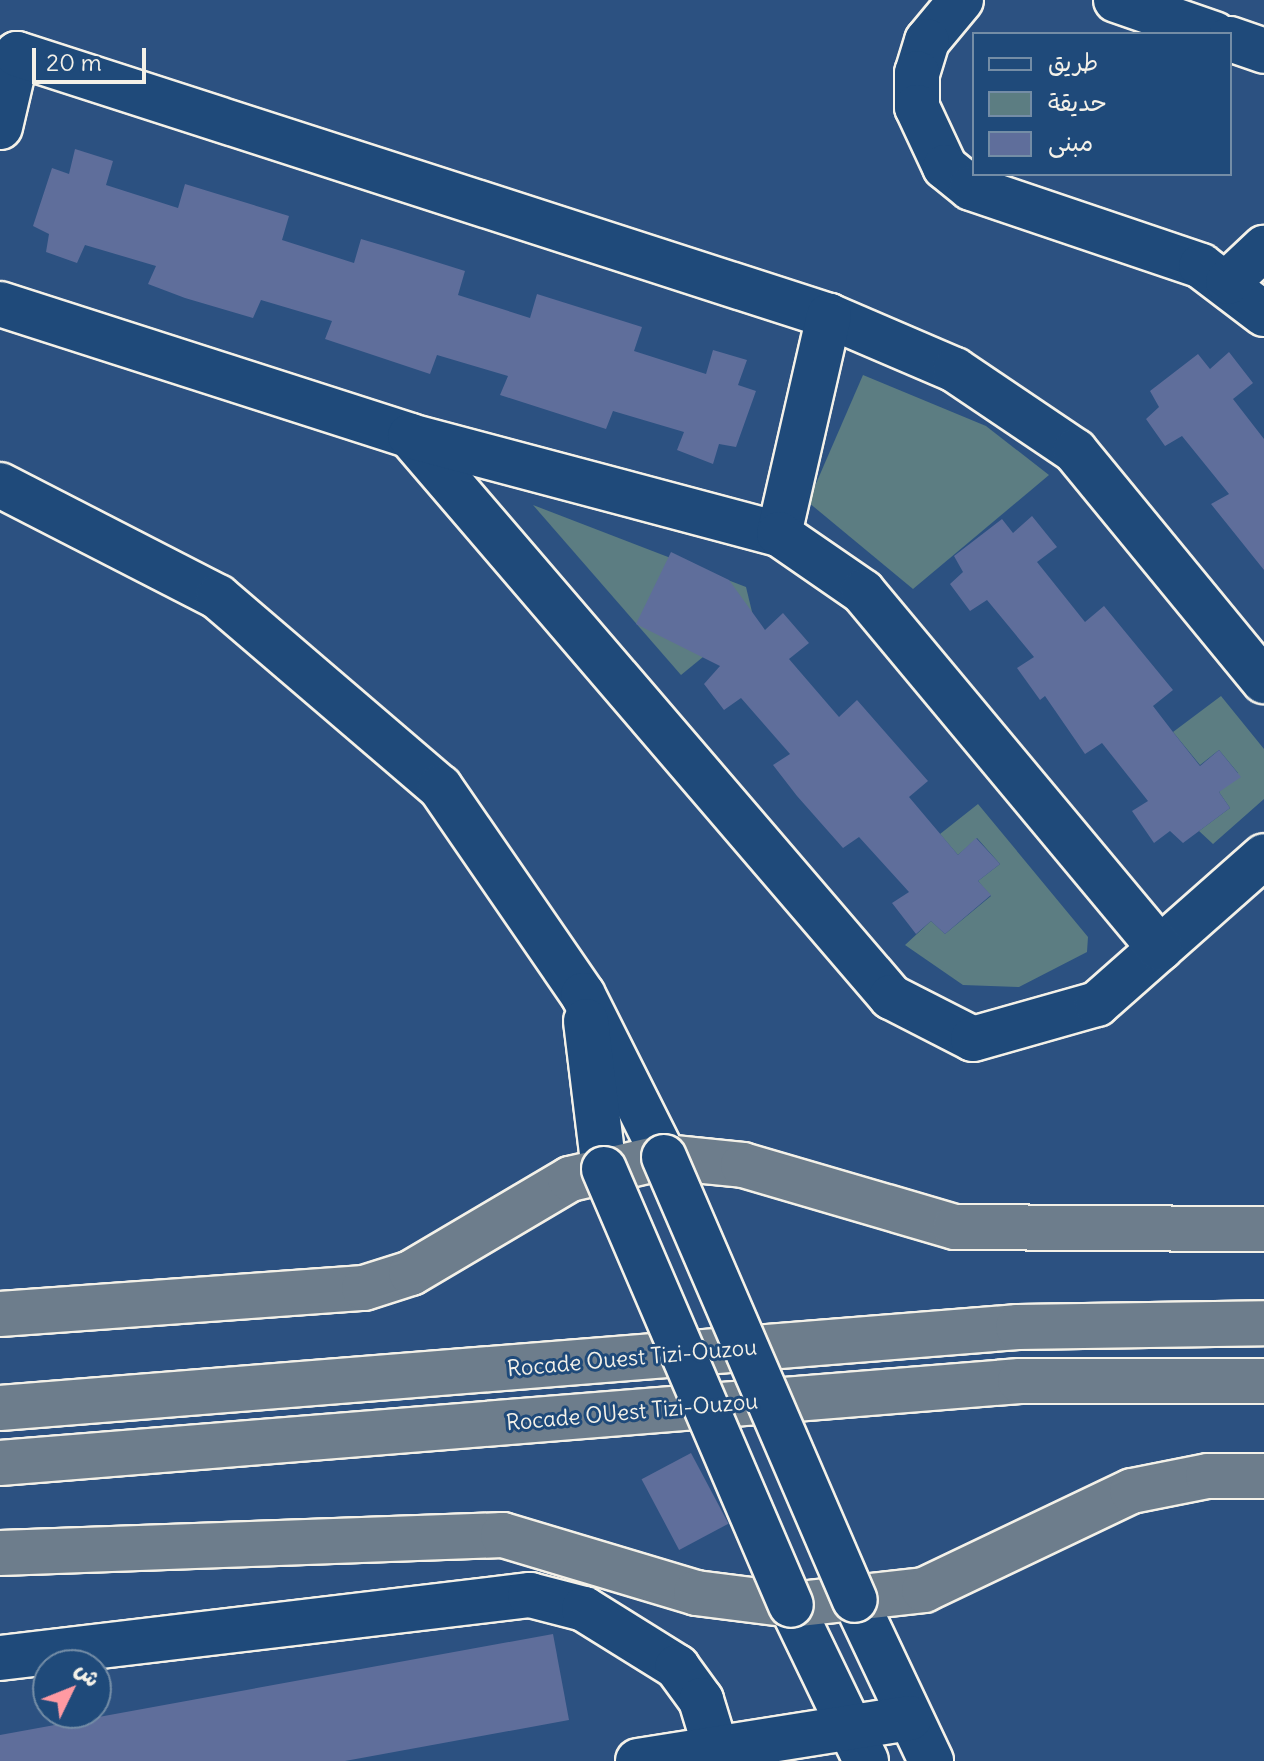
<!DOCTYPE html>
<meta charset="utf-8">
<style>
body{margin:0}
#map{position:relative;width:1264px;height:1761px;overflow:hidden;background:#2c5181;font-family:Delius,"Playpen Sans Arabic",sans-serif}
div>[style]{position:absolute}
.green>*{inset:0;background:#5c7d82}
.building>*{inset:0;background:#5f6e9b;transform-origin:0 0}
.roads{filter:drop-shadow(2px 0 #f4f1e8) drop-shadow(-2px 0 #f4f1e8) drop-shadow(0 2px #f4f1e8) drop-shadow(0 -2px #f4f1e8)}
.minor>*{height:44px;margin:-22px;padding:0 22px;transform-origin:22px;border-radius:22px;background:#1f4a7a}
.trunk>*{height:44px;margin:-22px;padding:0 22px;transform-origin:22px;border-radius:22px;background:#6d7d8c}
.bridges{filter:drop-shadow(2px 0 #f4f1e8) drop-shadow(-2px 0 #f4f1e8) drop-shadow(0 2px #f4f1e8) drop-shadow(0 -2px #f4f1e8)}
.minor-bridge>*{height:44px;margin:-22px;padding:0 22px;transform-origin:22px;border-radius:22px;background:#1f4a7a}
span{translate:-50% -50%;white-space:nowrap;text-align:center;line-height:1.15;-webkit-text-stroke:6px #1f4a7a;paint-order:stroke}
.street-label{font-size:22px;color:#f4f1e8}
.legend{position:absolute;left:972px;top:32px;width:260px;height:144px;box-sizing:border-box;background:#1f4a7a;border:2px solid #748da6;margin:0;padding:10px 14px;list-style:none;font-size:24px;color:#f4f1e8}
.legend li{display:flex;align-items:center;gap:16px;height:40px}
.legend b{width:40px;border:2px solid #748da6}
.north{position:absolute;left:32px;top:1649px;width:80px;height:80px;box-sizing:border-box;background:#1f4a7a;border:2px solid #748da6;border-radius:50%;rotate:47deg;font-size:22px;font-weight:700;line-height:32px;text-align:center;color:#f4f1e8}
.north::after{content:'';display:block;margin:auto;width:28px;height:36px;background:#ff9aa2;clip-path:polygon(50% 0,100% 100%,50% 72%,0 100%)}
.scale{position:absolute;left:32px;top:48px;width:114px;height:36px;box-sizing:border-box;border:4px solid #f4f1e8;border-top:0;padding-left:10px;font-size:24px;line-height:28px;white-space:nowrap;color:#f4f1e8;-webkit-text-stroke:6px #1f4a7a;paint-order:stroke}
</style>
<div id="map">
<div class="green">
<div style="clip-path:polygon(863px 375px,986px 426px,1049px 475px,913px 589px,808px 502px)"></div>
<div style="clip-path:polygon(533px 505px,746px 587px,753px 616px,681px 675px)"></div>
<div style="clip-path:polygon(1221px 696px,1264px 749px,1264px 799px,1213px 844px,1199px 831px,1230px 808px,1219px 792px,1238px 773px,1219px 750px,1200px 765px,1173px 732px)"></div>
<div style="clip-path:polygon(978px 804px,1088px 937px,1087px 952px,1019px 987px,963px 985px,905px 945px,931px 921px,945px 934px,991px 896px,978px 881px,1000px 864px,977px 838px,958px 855px,940px 834px)"></div>
</div>
<div class="building">
<div style="clip-path:polygon(75px 149px,113px 161px,106px 185px,178px 208px,185px 184px,289px 216px,282px 240px,354px 263px,361px 239px,395px 249px,465px 271px,458px 295px,530px 318px,537px 294px,642px 327px,634px 351px,706px 374px,713px 350px,747px 360px,738px 385px,756px 391px,736px 447px,719px 444px,713px 464px,677px 450px,684px 432px,613px 411px,606px 429px,500px 395px,508px 376px,437px 355px,430px 374px,325px 339px,332px 321px,261px 300px,253px 318px,185px 298px,148px 284px,156px 266px,85px 245px,77px 263px,46px 252px,49px 234px,33px 226px,52px 168px,69px 174px)"></div>
<div style="clip-path:polygon(1229px 352px,1253px 383px,1233px 399px,1264px 439px,1264px 570px,1211px 504px,1229px 494px,1182px 436px,1165px 446px,1146px 419px,1159px 407px,1150px 391px,1198px 354px,1210px 369px)"></div>
<div style="clip-path:polygon(1032px 516px,1057px 547px,1037px 562px,1085px 622px,1104px 606px,1173px 690px,1153px 706px,1173px 732px,1200px 766px,1219px 750px,1241px 777px,1219px 792px,1230px 808px,1183px 843px,1170px 831px,1154px 843px,1132px 811px,1148px 801px,1102px 743px,1085px 754px,1045px 696px,1040px 700px,1017px 668px,1034px 657px,987px 600px,970px 611px,950px 584px,963px 572px,954px 556px,1002px 519px,1013px 533px)"></div>
<div style="clip-path:polygon(671px 552px,729px 580px,765px 630px,783px 613px,809px 643px,789px 659px,839px 717px,857px 700px,928px 781px,909px 797px,958px 855px,976px 838px,1000px 864px,978px 881px,991px 895px,945px 934px,931px 921px,916px 934px,892px 903px,909px 892px,859px 837px,843px 848px,797px 796px,773px 765px,790px 754px,741px 698px,724px 710px,704px 684px,720px 666px,636px 624px)"></div>
<div style="left:691px;top:1453px;width:80px;height:56px;rotate:62deg"></div>
<div style="clip-path:polygon(553px 1634px,569px 1720px,345px 1761px,0 1761px,0 1735px)"></div>
</div>
<div class="roads">
<div class="minor">
<div style="left:961px;top:0;width:53px;rotate:129.7deg"></div>
<div style="left:927px;top:41px;width:34px;rotate:107deg"></div>
<div style="left:917px;top:73px;width:34px;rotate:90deg"></div>
<div style="left:917px;top:107px;width:66px;rotate:65deg"></div>
<div style="left:945px;top:167px;width:33px;rotate:39deg"></div>
<div style="left:971px;top:188px;width:243px;rotate:18.7deg"></div>
<div style="left:1201px;top:266px;width:79px;rotate:37.3deg"></div>
<div style="left:1116px;top:0;width:104px;rotate:19.1deg"></div>
<div style="left:1230px;top:39px;width:36px;rotate:19deg"></div>
<div style="left:0;top:127px;width:75px;rotate:-76.9deg"></div>
<div style="left:17px;top:54px;width:853px;rotate:17.88deg"></div>
<div style="left:829px;top:316px;width:137px;rotate:23.2deg"></div>
<div style="left:955px;top:370px;width:145px;rotate:34deg"></div>
<div style="left:1075px;top:451px;width:298px;rotate:50.6deg"></div>
<div style="left:1228px;top:282px;width:50px;rotate:-43.4deg"></div>
<div style="left:0;top:304px;width:431px;rotate:17.8deg"></div>
<div style="left:410px;top:436px;width:739px;rotate:49.39deg"></div>
<div style="left:891px;top:997px;width:92px;rotate:27.1deg"></div>
<div style="left:973px;top:1039px;width:129px;rotate:-15.8deg"></div>
<div style="left:1097px;top:1004px;width:223px;rotate:-41.5deg"></div>
<div style="left:410px;top:436px;width:382px;rotate:14.9deg"></div>
<div style="left:779px;top:534px;width:224px;rotate:-77.1deg"></div>
<div style="left:0;top:485px;width:245px;rotate:27.2deg"></div>
<div style="left:218px;top:597px;width:292px;rotate:40.6deg"></div>
<div style="left:440px;top:787px;width:252px;rotate:55.5deg"></div>
<div style="left:583px;top:995px;width:181px;rotate:63.4deg"></div>
<div style="left:779px;top:534px;width:102px;rotate:34.6deg"></div>
<div style="left:863px;top:592px;width:464px;rotate:50.2deg"></div>
<div style="left:586px;top:1021px;width:149px;rotate:83.1deg"></div>
<div style="left:855px;top:1600px;width:178px;rotate:64.7deg"></div>
<div style="left:791px;top:1605px;width:173px;rotate:64.3deg"></div>
<div style="left:0;top:1658px;width:534px;rotate:-6.78deg"></div>
<div style="left:530px;top:1595px;width:56px;rotate:14.5deg"></div>
<div style="left:584px;top:1609px;width:110px;rotate:31.9deg"></div>
<div style="left:677px;top:1667px;width:41px;rotate:54deg"></div>
<div style="left:701px;top:1700px;width:51px;rotate:73deg"></div>
<div style="left:638px;top:1761px;width:275px;rotate:-9deg"></div>
</div>
<div class="trunk">
<div style="left:0;top:1314px;width:365px;rotate:-4.1deg"></div>
<div style="left:364px;top:1288px;width:49px;rotate:-17.7deg"></div>
<div style="left:411px;top:1273px;width:185px;rotate:-30.6deg"></div>
<div style="left:570px;top:1179px;width:97px;rotate:-13.2deg"></div>
<div style="left:664px;top:1157px;width:79px;rotate:5.8deg"></div>
<div style="left:743px;top:1165px;width:221px;rotate:16.3deg"></div>
<div style="left:955px;top:1227px;width:309px;rotate:0.4deg"></div>
<div style="left:0;top:1408px;width:1021px;rotate:-4.55deg"></div>
<div style="left:1018px;top:1327px;width:246px;rotate:-0.9deg"></div>
<div style="left:0;top:1463px;width:1023px;rotate:-4.6deg"></div>
<div style="left:1020px;top:1381px;width:244px"></div>
<div style="left:0;top:1553px;width:503px;rotate:-2.05deg"></div>
<div style="left:503px;top:1535px;width:202px;rotate:16.7deg"></div>
<div style="left:696px;top:1593px;width:96px;rotate:7.2deg"></div>
<div style="left:791px;top:1605px;width:134px;rotate:-6.4deg"></div>
<div style="left:924px;top:1590px;width:230px;rotate:-25.5deg"></div>
<div style="left:1132px;top:1491px;width:77px;rotate:-11.2deg"></div>
<div style="left:1208px;top:1476px;width:56px"></div>
</div>
</div>
<div class="bridges">
<div class="minor-bridge">
<div style="left:664px;top:1157px;width:482px;rotate:66.7deg"></div>
<div style="left:604px;top:1169px;width:474px;rotate:66.8deg"></div>
</div>
</div>
<div class="street-label">
<span style="left:632px;top:1358px;rotate:-5deg">Rocade Ouest Tizi-Ouzou</span>
<span style="left:632px;top:1412px;rotate:-5deg">Rocade OUest Tizi-Ouzou</span>
</div>
<ul class="legend">
<li><b style="height:10px;background:#1f4a7a"></b>طريق</li>
<li><b style="height:22px;background:#5c7d82"></b>حديقة</li>
<li><b style="height:22px;background:#5f6e9b"></b>مبنى</li>
</ul>
<div class="north">ش</div>
<div class="scale">20 m</div>
</div>
